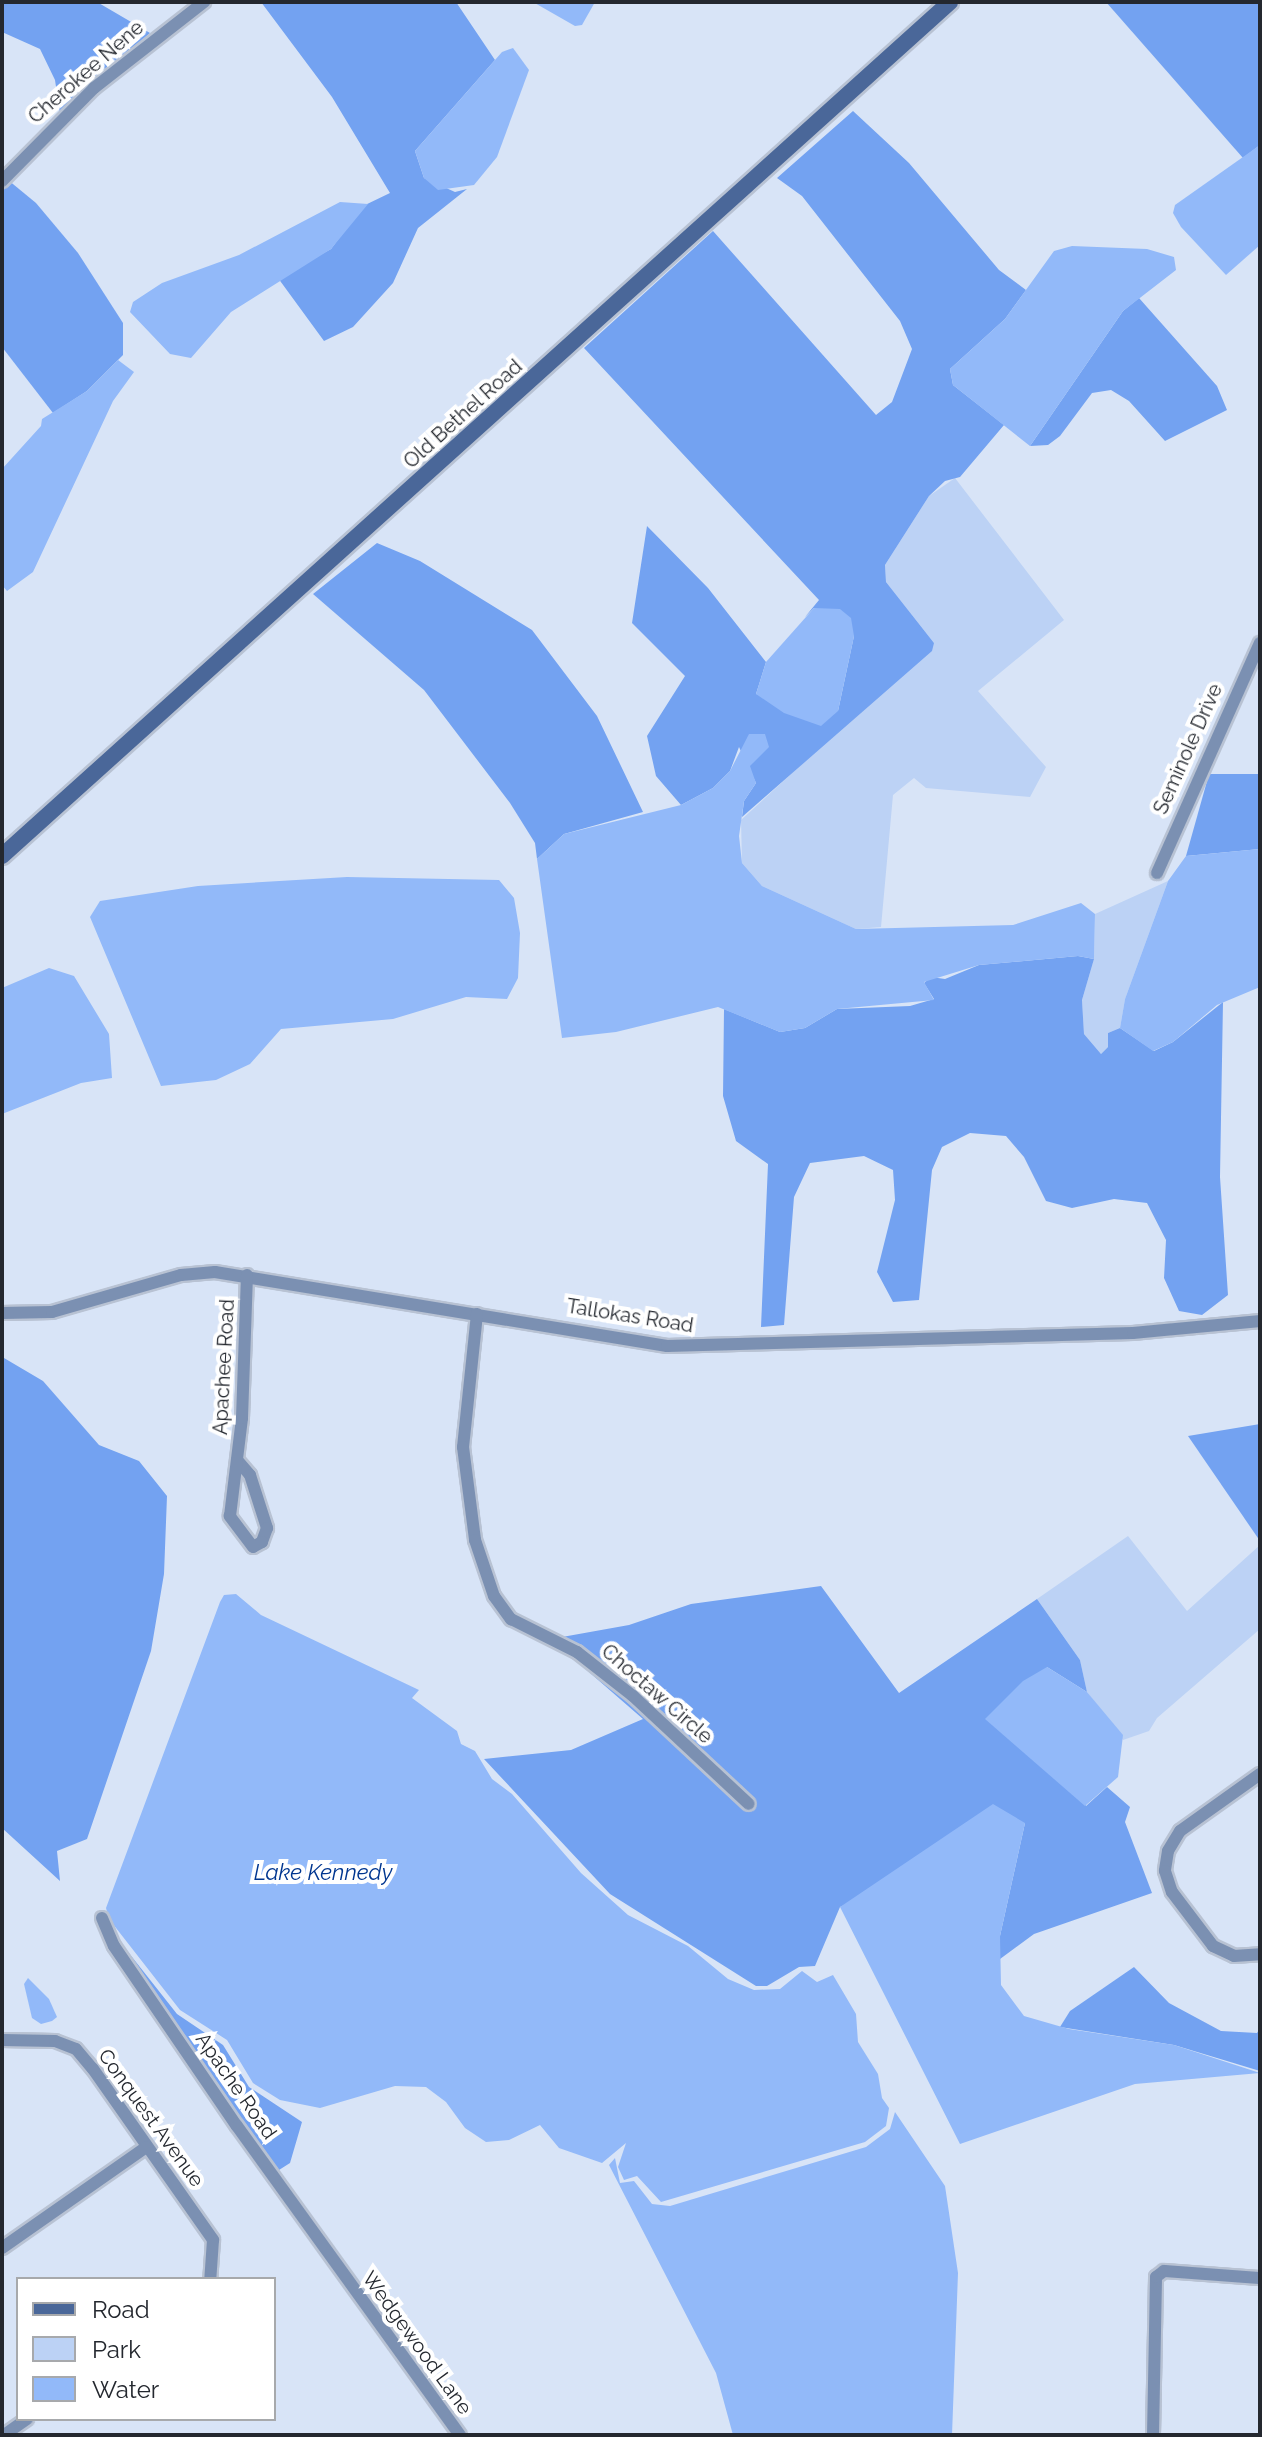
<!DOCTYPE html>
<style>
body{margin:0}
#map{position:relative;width:1262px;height:2437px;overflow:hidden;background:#d8e4f7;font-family:Raleway,sans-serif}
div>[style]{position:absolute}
.green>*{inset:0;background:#bcd2f5}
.forest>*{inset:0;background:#73a2f1}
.water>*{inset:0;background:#92b9f9}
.roads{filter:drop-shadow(2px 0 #b8c2d3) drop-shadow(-2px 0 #b8c2d3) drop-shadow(0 2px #b8c2d3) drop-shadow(0 -2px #b8c2d3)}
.street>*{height:12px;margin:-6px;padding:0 6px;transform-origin:6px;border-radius:6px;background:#7b90b2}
.secondary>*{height:16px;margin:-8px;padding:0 8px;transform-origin:8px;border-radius:8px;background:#4a6799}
span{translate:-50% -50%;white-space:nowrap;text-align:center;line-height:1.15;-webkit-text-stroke:8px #fff;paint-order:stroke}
.street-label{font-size:20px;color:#24282f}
.water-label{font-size:22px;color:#003690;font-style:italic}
.frame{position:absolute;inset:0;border:4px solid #24282f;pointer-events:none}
.legend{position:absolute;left:16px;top:2277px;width:260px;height:144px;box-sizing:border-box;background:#fff;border:2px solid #a7a9ac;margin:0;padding:10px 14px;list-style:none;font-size:24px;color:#24282f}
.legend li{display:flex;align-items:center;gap:16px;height:40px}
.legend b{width:40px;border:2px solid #a7a9ac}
</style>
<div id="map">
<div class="green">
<div style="clip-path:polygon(955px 478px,1064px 620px,978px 691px,1046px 767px,1030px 797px,926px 788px,914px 778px,893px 795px,881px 927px,856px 929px,762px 886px,742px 863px,741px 820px,934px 643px,886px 582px,885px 565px,929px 496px)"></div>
<div style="clip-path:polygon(1168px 881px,1125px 999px,1120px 1028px,1108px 1033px,1108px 1047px,1101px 1054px,1084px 1034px,1082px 1000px,1094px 959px,1095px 914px)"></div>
<div style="clip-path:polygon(1128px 1536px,1187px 1611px,1260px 1545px,1260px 1629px,1157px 1718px,1149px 1731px,1123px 1740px,1087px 1692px,1080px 1660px,1037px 1599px)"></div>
</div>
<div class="forest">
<div style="clip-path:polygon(2px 2px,97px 2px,150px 33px,60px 114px,55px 80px,40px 49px,2px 32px)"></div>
<div style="clip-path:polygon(261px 2px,456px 2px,495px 60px,415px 151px,424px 178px,455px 192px,467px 189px,418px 228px,393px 283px,353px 327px,324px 341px,278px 278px,331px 249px,363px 206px,390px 193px,332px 97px)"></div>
<div style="clip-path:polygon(1106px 2px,1260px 2px,1260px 145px,1243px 158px)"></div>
<div style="clip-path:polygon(853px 111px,909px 163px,999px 270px,1026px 290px,1005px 319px,950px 369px,953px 385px,1004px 425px,960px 477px,945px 481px,929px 496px,885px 565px,886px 582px,934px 643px,932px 651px,742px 817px,744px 801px,756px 783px,739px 747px,730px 771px,713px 788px,681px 805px,656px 776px,647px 736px,685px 676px,632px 623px,647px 526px,708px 588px,766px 662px,756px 694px,838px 711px,854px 636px,814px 608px,805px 617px,819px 600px,584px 348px,713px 231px,876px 415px,892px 402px,912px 349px,900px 321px,802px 196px,777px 178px)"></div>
<div style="clip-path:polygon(2px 175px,36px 203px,78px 253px,123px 323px,123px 355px,87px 391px,53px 413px,2px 347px)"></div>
<div style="clip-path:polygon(1139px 298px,1217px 386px,1227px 410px,1165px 441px,1129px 401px,1111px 390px,1092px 393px,1060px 436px,1048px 445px,1030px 446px,1123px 311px)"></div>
<div style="clip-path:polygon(377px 543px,420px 561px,532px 630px,597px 716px,643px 812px,564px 834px,537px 859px,535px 843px,510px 803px,424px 690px,313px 594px)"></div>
<div style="clip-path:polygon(1209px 774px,1260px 774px,1260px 849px,1186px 856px)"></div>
<div style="clip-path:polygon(1078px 956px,1094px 959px,1082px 1000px,1084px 1034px,1101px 1054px,1108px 1047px,1108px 1033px,1120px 1028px,1154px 1051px,1173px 1042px,1223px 1002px,1220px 1177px,1228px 1295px,1202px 1315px,1179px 1311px,1164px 1278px,1166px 1240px,1147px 1203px,1114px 1199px,1072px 1208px,1046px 1201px,1024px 1157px,1006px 1136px,970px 1133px,942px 1147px,932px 1170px,919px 1300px,893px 1302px,877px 1272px,895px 1200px,893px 1170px,864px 1156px,810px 1163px,794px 1197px,784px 1325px,761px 1327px,768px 1164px,736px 1141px,723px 1096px,724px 1009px,780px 1032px,805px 1028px,837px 1009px,910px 1006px,934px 999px,924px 983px,931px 977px,945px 979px,979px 965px)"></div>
<div style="clip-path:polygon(4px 1358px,43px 1381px,99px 1445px,139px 1461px,167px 1496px,164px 1574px,151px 1651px,87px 1839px,57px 1851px,60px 1881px,2px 1828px)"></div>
<div style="clip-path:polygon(1260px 1424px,1260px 1541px,1188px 1436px)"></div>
<div style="clip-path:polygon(821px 1586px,899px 1693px,1037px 1599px,1080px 1660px,1087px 1692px,1047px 1667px,1086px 1806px,1107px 1787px,1130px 1807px,1125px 1822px,1152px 1893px,1034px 1934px,1000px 1959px,1000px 1936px,1025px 1823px,840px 1907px,815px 1966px,799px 1967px,767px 1986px,756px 1986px,610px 1894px,484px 1759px,571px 1750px,643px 1719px,551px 1639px,629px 1625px,691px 1604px)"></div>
<div style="clip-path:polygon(117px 1938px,177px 2014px,223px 2045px,249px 2087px,302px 2122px,290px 2163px,279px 2170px,252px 2136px)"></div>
<div style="clip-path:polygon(1134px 1967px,1169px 2003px,1221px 2031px,1257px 2033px,1260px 2028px,1260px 2071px,1174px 2045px,1060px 2027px,1070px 2011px)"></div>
</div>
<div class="water">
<div style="clip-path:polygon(533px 2px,595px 2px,582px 25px,575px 26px)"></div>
<div style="clip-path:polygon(513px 48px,529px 70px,497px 157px,474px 185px,438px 190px,424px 178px,415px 151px,502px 52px)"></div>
<div style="clip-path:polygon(1260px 145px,1260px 245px,1226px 275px,1181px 227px,1173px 213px,1175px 205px)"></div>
<div style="clip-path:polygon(340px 202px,368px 204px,331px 249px,231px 312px,191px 358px,170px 354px,130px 312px,133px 302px,162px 283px,239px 255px)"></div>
<div style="clip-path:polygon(1072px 246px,1147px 249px,1174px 257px,1176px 270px,1123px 311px,1030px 446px,953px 385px,950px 369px,1005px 319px,1054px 251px)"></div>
<div style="clip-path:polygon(118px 360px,134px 372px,113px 401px,33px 572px,7px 591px,2px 585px,2px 469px,41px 426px,42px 419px,87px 391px)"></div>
<div style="clip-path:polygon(814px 608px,840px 609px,851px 618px,854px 636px,838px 711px,821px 726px,784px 713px,756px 694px,766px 662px)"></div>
<div style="clip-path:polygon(749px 734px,765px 734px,769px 747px,750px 766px,756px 783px,744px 801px,739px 836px,742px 863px,762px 886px,856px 929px,1013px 925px,1081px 903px,1095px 914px,1094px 959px,1078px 956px,979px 965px,924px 982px,934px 1000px,837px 1009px,805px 1028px,780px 1032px,718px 1007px,616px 1032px,562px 1038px,537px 859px,564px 834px,681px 805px,713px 788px,730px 771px)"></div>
<div style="clip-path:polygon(1260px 849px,1260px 987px,1217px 1005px,1173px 1042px,1153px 1051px,1120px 1028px,1125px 999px,1168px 881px,1186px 856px)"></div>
<div style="clip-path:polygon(347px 877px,499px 880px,514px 898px,520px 933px,518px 978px,507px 999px,466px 997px,393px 1019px,281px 1029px,250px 1064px,216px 1080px,161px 1086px,90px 917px,100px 901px,198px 886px)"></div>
<div style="clip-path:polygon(49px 968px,74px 976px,109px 1034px,112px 1078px,81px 1083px,2px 1114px,2px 988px)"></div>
<div style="clip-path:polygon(236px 1594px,261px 1615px,419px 1690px,412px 1698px,457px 1731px,461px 1744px,475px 1751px,492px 1779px,512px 1794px,581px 1873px,628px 1915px,688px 1946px,728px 1979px,754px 1990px,780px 1989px,802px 1971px,817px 1982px,833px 1975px,856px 2014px,858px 2042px,878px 2074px,882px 2098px,889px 2108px,886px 2126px,865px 2142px,661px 2202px,637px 2176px,624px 2180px,618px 2167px,626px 2143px,602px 2163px,559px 2148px,540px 2125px,509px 2140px,486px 2142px,465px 2128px,446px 2102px,426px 2087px,395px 2086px,320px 2108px,280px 2100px,253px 2083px,227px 2040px,180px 2010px,109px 1919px,106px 1908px,220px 1602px,224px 1595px)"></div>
<div style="clip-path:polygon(1047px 1667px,1087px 1692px,1123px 1735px,1118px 1777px,1085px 1806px,985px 1719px,1023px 1681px)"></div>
<div style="clip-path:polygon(993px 1804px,1025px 1823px,1000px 1936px,1001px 1985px,1024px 2016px,1069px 2029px,1174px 2045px,1260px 2073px,1135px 2084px,960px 2144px,840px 1907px)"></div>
<div style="clip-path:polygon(28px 1978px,49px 1999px,57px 2017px,52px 2021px,41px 2024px,32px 2018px,24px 1984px)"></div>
<div style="clip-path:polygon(895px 2112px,945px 2186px,958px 2273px,952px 2435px,733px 2435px,716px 2373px,609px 2165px,615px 2158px,620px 2183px,634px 2181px,652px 2204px,670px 2206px,866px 2147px,890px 2129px)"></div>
</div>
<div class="roads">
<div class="street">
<div style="left:2px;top:181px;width:131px;rotate:-45.3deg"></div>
<div style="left:94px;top:88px;width:140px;rotate:-38deg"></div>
<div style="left:1157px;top:873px;width:252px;rotate:-65.9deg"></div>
<div style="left:2px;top:1313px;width:50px;rotate:-1.1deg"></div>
<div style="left:52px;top:1312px;width:134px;rotate:-16deg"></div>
<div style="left:181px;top:1275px;width:34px;rotate:-5deg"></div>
<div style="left:215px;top:1272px;width:458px;rotate:9.3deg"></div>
<div style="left:667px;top:1346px;width:466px;rotate:-1.6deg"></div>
<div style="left:1133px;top:1333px;width:128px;rotate:-5.4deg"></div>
<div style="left:477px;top:1314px;width:134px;rotate:96deg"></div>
<div style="left:463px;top:1447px;width:94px;rotate:82.6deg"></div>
<div style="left:475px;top:1540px;width:59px;rotate:71.3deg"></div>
<div style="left:494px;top:1596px;width:29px;rotate:54deg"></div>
<div style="left:511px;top:1619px;width:74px;rotate:26.6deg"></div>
<div style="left:577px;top:1652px;width:71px;rotate:38.2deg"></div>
<div style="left:633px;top:1696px;width:158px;rotate:43deg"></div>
<div style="left:237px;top:1460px;width:20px;rotate:49deg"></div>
<div style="left:250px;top:1475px;width:56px;rotate:72.2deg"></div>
<div style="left:267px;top:1528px;width:15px;rotate:110deg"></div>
<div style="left:262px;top:1542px;width:10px;rotate:151deg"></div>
<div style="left:253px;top:1547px;width:39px;rotate:-127deg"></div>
<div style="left:230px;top:1516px;width:99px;rotate:-83deg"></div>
<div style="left:242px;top:1418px;width:143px;rotate:-88deg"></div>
<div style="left:1260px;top:1774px;width:98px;rotate:144.5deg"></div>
<div style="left:1180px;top:1831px;width:23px;rotate:121deg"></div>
<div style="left:1168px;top:1851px;width:20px;rotate:99deg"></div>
<div style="left:1165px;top:1871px;width:22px;rotate:72deg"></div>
<div style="left:1172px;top:1892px;width:68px;rotate:52.8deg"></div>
<div style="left:1213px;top:1946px;width:23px;rotate:25deg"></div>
<div style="left:1234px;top:1956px;width:26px;rotate:-4deg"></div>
<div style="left:102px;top:1918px;width:30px;rotate:67deg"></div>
<div style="left:114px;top:1946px;width:218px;rotate:55.7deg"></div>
<div style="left:237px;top:2126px;width:381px;rotate:54.2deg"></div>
<div style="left:2px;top:2040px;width:53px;rotate:1.1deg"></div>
<div style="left:55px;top:2041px;width:22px;rotate:21deg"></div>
<div style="left:76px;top:2049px;width:26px;rotate:50deg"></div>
<div style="left:93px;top:2069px;width:209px;rotate:54.9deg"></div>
<div style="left:213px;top:2240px;width:39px;rotate:94deg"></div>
<div style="left:2px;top:2248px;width:176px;rotate:-35deg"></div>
<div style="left:4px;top:2435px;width:28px;rotate:-35deg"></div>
<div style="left:1153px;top:2435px;width:158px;rotate:-88.9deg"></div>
<div style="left:1156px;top:2277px;width:10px;rotate:-37deg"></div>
<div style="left:1164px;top:2271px;width:96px;rotate:4.2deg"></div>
</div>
<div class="secondary">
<div style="left:2px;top:856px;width:1276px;rotate:-42.01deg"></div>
</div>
</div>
<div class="street-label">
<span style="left:86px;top:72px;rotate:-41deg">Cherokee Nene</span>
<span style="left:463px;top:414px;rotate:-42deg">Old Bethel Road</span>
<span style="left:1188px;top:749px;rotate:-66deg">Seminole Drive</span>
<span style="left:630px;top:1316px;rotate:9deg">Tallokas Road</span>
<span style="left:224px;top:1367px;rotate:-87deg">Apachee Road</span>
<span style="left:657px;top:1694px;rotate:41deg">Choctaw Circle</span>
<span style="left:236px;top:2086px;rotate:55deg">Apache Road</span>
<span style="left:151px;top:2118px;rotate:54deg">Conquest Avenue</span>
<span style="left:417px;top:2343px;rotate:54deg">Wedgewood Lane</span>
</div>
<div class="water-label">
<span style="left:323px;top:1873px">Lake Kennedy</span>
</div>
<div class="frame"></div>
<ul class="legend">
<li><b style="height:10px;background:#4a6799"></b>Road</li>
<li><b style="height:22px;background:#bcd2f5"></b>Park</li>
<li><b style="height:22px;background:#92b9f9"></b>Water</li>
</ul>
</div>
